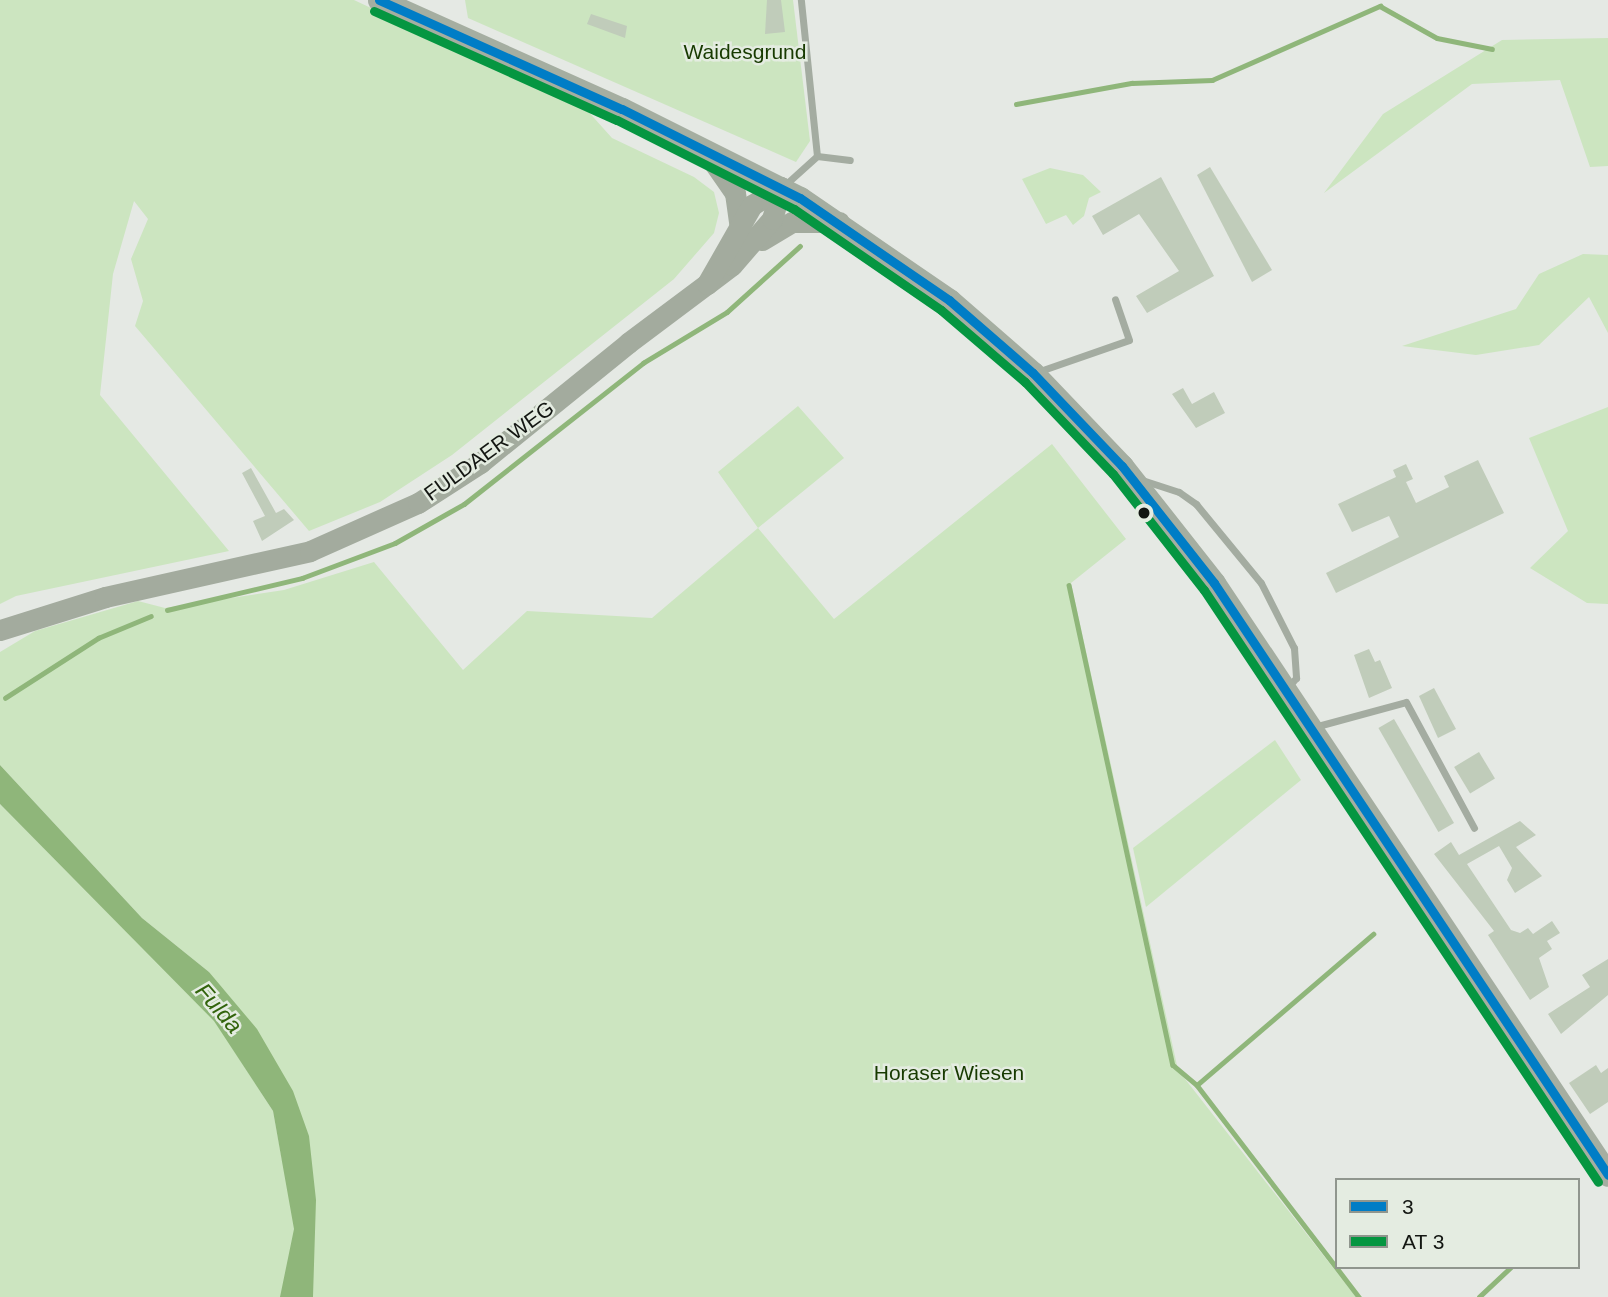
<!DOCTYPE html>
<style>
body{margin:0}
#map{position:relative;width:1608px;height:1297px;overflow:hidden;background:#e5e9e4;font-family:Helvetica,sans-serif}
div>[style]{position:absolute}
.green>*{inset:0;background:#cce5c0}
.water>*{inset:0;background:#8fb67a}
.stream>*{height:4.5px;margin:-2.25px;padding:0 2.25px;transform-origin:2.25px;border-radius:2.25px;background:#8fb67a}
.building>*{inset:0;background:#c0ccba;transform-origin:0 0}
.service>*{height:7px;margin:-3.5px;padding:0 3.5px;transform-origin:3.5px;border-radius:3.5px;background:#a4aca1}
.secondary>*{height:21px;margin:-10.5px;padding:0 10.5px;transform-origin:10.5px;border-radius:10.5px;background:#a3ab9e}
.primary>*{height:23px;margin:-11.5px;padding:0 11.5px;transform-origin:11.5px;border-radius:11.5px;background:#a5aea1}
.bus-1>*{height:9px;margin:-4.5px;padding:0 4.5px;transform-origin:4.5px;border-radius:4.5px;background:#007dc6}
.bus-2>*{height:9px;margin:-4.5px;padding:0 4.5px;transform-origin:4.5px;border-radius:4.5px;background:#059641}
.dots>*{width:19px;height:19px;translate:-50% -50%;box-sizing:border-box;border:4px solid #e4ece1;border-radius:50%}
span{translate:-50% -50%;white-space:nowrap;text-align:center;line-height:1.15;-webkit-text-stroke:5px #e4ece1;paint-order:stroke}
.park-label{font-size:21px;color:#173a00}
.street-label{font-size:21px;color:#131612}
.water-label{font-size:23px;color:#32640c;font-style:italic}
.legend{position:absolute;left:1335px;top:1178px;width:245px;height:91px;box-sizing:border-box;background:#e4ece1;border:2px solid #90968e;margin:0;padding:9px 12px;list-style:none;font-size:21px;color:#131612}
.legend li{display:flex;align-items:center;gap:14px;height:35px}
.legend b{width:35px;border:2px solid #90968e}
</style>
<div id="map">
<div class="green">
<div style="clip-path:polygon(0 0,354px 0,586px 109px,612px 138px,694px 177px,714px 192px,719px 213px,714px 233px,674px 279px,452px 455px,380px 502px,309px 531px,135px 326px,143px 301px,131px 259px,148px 219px,134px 201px,113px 274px,100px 395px,229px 551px,16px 596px,0 604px)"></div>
<div style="clip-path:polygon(465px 0,793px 0,810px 141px,796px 162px,468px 18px)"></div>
<div style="clip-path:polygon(1608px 38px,1608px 166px,1590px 167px,1560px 80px,1472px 84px,1324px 193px,1383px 114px,1502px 40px)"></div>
<div style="clip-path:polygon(1050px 168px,1083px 175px,1101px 192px,1089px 198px,1084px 216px,1073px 225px,1066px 215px,1046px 224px,1022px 179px)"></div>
<div style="clip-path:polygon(1583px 254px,1608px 255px,1608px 333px,1589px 297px,1539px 345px,1476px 355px,1402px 346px,1516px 309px,1539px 274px)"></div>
<div style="clip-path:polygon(798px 406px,844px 458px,758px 528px,834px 619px,1052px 444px,1126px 539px,1071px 583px,1178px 1070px,1356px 1297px,0 1297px,0 804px,215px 1021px,273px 1111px,282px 1160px,298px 1136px,209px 972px,142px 918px,0 765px,0 652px,35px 631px,138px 601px,165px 608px,284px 590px,374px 562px,463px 670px,527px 611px,652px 618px,758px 528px,718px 472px)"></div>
<div style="clip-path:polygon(1608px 407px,1608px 604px,1587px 603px,1530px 568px,1568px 531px,1529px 438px)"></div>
<div style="clip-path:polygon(1275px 740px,1301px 780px,1146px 907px,1133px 848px)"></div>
</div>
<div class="water">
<div style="clip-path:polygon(0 765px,142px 918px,209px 972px,257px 1029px,293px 1091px,309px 1136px,316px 1200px,313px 1297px,280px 1297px,294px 1229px,273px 1111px,214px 1021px,0 804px)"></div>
</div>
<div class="stream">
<div style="left:1016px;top:104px;width:118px;rotate:-10.3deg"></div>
<div style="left:1132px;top:83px;width:80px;rotate:-2.1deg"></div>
<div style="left:1212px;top:80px;width:184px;rotate:-23.8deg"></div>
<div style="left:1380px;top:6px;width:65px;rotate:29.3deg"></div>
<div style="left:1437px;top:38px;width:56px;rotate:11.3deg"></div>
<div style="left:1069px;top:585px;width:491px;rotate:77.8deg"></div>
<div style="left:1173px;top:1065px;width:31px;rotate:40deg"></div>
<div style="left:1197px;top:1085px;width:267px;rotate:52.6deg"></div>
<div style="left:167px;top:610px;width:139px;rotate:-13.3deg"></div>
<div style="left:302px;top:578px;width:99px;rotate:-20.6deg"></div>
<div style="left:395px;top:543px;width:79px;rotate:-29.5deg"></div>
<div style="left:464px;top:504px;width:228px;rotate:-38.2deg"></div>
<div style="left:643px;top:363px;width:98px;rotate:-31.3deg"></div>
<div style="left:727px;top:312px;width:98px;rotate:-42.1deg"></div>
<div style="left:5px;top:698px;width:111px;rotate:-32.8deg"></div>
<div style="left:98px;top:638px;width:57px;rotate:-22.5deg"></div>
<div style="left:1197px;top:1085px;width:232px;rotate:-40.6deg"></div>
<div style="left:1479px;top:1297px;width:44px;rotate:-43.2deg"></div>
</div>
<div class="building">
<div style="clip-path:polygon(767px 0,781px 0,785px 32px,765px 34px)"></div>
<div style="clip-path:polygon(591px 14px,627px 26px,625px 38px,587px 24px)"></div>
<div style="clip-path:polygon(1210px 167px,1272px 270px,1252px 282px,1197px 175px)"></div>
<div style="clip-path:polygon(1161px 177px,1214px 276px,1147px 313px,1136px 296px,1179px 271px,1139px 214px,1103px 235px,1092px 216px)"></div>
<div style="clip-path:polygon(1183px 388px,1192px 404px,1214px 392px,1225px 413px,1196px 428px,1172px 394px)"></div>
<div style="clip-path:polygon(1478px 460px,1504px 513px,1336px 593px,1326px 573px,1399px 537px,1389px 516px,1352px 532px,1338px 504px,1396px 477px,1393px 470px,1406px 464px,1413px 479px,1406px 482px,1416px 503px,1449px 487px,1444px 476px)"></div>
<div style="clip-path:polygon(251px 468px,276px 513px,284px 509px,294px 520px,262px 541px,253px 521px,265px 516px,242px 473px)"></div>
<div style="clip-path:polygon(1369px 649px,1375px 662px,1380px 660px,1392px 688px,1369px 698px,1354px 655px)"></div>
<div style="clip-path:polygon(1434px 688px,1456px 729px,1438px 738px,1419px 696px)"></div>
<div style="left:1394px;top:719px;width:120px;height:18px;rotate:60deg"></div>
<div style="left:1479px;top:752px;width:31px;height:29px;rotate:59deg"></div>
<div style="clip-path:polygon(1520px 821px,1536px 835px,1516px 847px,1542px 876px,1515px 893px,1507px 880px,1512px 868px,1499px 846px,1467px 864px,1511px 930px,1520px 933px,1528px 928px,1533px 934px,1552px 921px,1560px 933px,1547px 941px,1552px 949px,1539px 958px,1549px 987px,1530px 1000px,1488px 935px,1494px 931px,1434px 854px,1451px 842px,1459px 855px)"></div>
<div style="clip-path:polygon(1608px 959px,1608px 995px,1561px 1034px,1548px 1014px,1590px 987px,1582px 975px)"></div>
<div style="clip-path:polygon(1596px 1065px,1601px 1073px,1608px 1068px,1608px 1102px,1590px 1114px,1569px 1083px)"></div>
</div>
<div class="service">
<div style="left:817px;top:156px;width:33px;rotate:7deg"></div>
<div style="left:786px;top:184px;width:42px;rotate:-42.1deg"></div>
<div style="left:817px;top:156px;width:157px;rotate:-95.9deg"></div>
<div style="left:1037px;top:372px;width:97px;rotate:-19.2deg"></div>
<div style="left:1129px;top:340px;width:43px;rotate:-108.9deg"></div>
<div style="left:1139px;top:479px;width:42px;rotate:18deg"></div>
<div style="left:1179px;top:492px;width:21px;rotate:35deg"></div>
<div style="left:1196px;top:504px;width:102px;rotate:50.6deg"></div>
<div style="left:1261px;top:583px;width:73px;rotate:63.1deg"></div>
<div style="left:1294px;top:648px;width:30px;rotate:86deg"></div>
<div style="left:1296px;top:678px;width:12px;rotate:132deg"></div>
<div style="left:1314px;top:727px;width:95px;rotate:-15.2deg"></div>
<div style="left:1406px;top:702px;width:143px;rotate:61.6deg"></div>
</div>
<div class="secondary">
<div style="left:705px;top:150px;width:52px;rotate:55.1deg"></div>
<div style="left:735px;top:193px;width:34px;rotate:82deg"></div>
<div style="left:762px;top:240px;width:35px;rotate:-31deg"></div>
<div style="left:792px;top:222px;width:47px"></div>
<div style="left:0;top:630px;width:110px;rotate:-17.4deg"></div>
<div style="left:105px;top:597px;width:210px;rotate:-12.6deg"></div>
<div style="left:310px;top:551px;width:118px;rotate:-24deg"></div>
<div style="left:418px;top:503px;width:74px;rotate:-32.8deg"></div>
<div style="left:480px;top:463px;width:191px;rotate:-39deg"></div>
<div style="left:628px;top:343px;width:99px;rotate:-36.8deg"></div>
<div style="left:707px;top:284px;width:31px;rotate:-37deg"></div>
<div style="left:732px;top:265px;width:61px;rotate:-49deg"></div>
<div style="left:772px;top:219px;width:33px;rotate:-74deg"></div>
<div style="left:781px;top:187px;width:34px;rotate:148deg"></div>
<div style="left:752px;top:205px;width:91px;rotate:119.7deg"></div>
</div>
<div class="primary">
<div style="left:379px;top:0;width:266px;rotate:24.2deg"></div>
<div style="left:622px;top:109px;width:199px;rotate:26.6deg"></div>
<div style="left:800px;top:198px;width:181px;rotate:34.4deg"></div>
<div style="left:949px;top:300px;width:111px;rotate:41deg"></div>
<div style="left:1033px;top:373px;width:129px;rotate:46.3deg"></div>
<div style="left:1122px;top:466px;width:149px;rotate:51.8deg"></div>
<div style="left:1214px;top:583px;width:711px;rotate:56.35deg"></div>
</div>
<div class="bus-1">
<div style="left:379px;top:0;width:266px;rotate:24.2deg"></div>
<div style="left:622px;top:109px;width:199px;rotate:26.6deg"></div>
<div style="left:800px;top:198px;width:181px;rotate:34.4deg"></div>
<div style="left:949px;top:300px;width:111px;rotate:41deg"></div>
<div style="left:1033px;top:373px;width:129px;rotate:46.3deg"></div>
<div style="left:1122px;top:466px;width:149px;rotate:51.8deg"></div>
<div style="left:1214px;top:583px;width:711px;rotate:56.35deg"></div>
</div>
<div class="bus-2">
<div style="left:374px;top:11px;width:266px;rotate:24.2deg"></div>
<div style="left:617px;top:120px;width:198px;rotate:26.7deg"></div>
<div style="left:794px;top:209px;width:178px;rotate:34.5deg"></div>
<div style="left:941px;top:310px;width:111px;rotate:40.6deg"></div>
<div style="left:1025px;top:382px;width:127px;rotate:46.3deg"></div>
<div style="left:1113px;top:474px;width:147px;rotate:51.9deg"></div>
<div style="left:1204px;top:590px;width:711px;rotate:56.35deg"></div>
</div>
<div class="dots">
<div style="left:1144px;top:513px;background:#131612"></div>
</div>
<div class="park-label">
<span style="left:745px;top:52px">Waidesgrund</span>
<span style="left:949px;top:1073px">Horaser Wiesen</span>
</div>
<div class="street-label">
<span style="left:489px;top:451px;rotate:-36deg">FULDAER WEG</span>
</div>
<div class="water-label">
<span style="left:219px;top:1008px;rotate:49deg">Fulda</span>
</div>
<ul class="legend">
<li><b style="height:9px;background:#007dc6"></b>3</li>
<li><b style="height:9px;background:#059641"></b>AT 3</li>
</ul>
</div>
